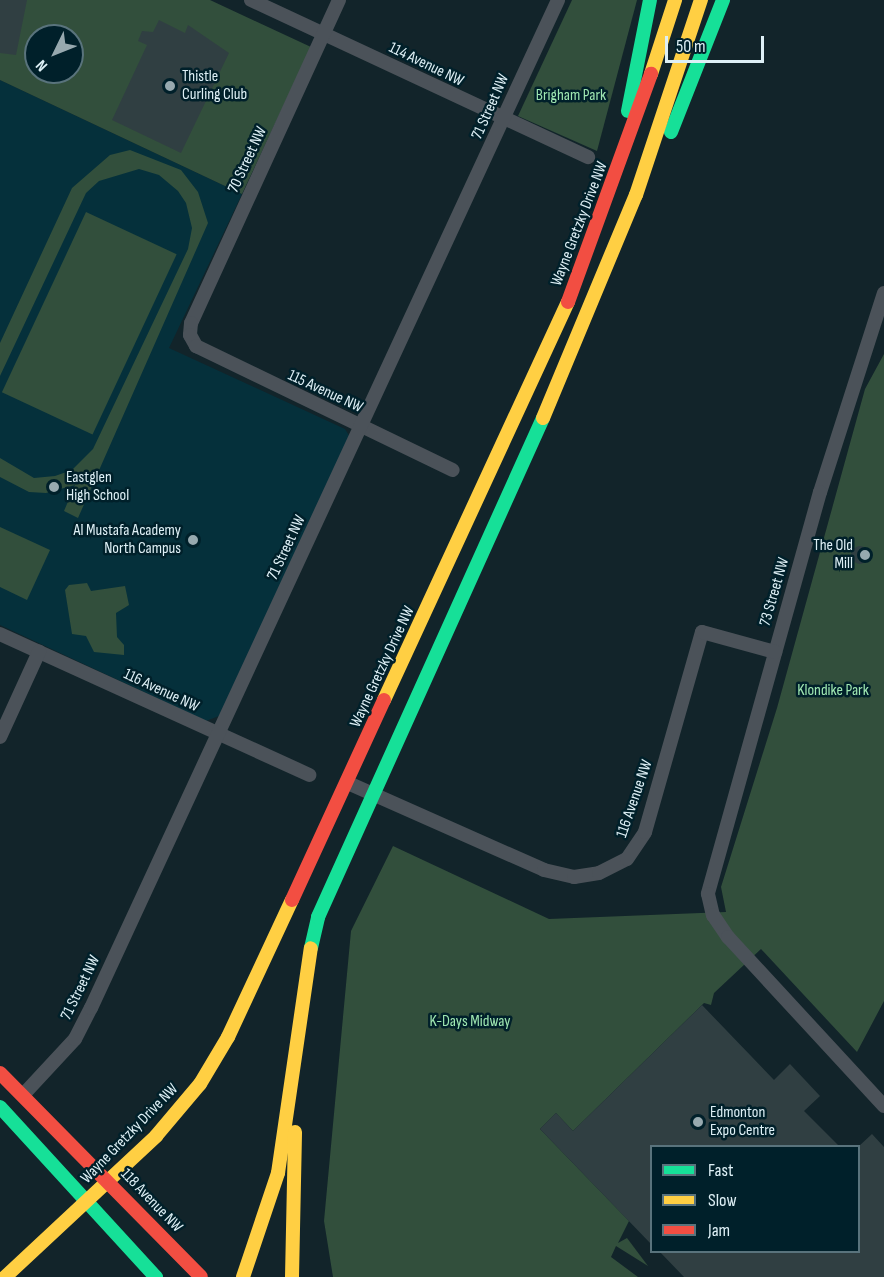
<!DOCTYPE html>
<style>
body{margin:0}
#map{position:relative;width:884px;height:1277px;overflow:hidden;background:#12242a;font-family:"Sofia Sans Condensed",sans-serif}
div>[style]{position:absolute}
.built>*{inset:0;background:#05303b}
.green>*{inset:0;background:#324f3c;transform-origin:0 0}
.building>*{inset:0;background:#303f42}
.round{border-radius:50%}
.street>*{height:14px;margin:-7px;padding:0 7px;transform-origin:7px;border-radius:7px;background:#4b5259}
.fast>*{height:14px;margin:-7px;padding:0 7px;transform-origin:7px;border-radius:7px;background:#16e098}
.slow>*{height:14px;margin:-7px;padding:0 7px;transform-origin:7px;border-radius:7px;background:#ffcf43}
.jam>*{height:14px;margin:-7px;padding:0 7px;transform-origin:7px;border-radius:7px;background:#f24e42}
.dots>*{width:16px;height:16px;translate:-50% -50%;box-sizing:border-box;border:3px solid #00202a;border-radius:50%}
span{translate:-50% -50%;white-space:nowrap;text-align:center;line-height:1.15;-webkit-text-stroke:5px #00202a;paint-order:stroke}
.street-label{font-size:16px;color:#def0f6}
.poi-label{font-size:16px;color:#def0f6}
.left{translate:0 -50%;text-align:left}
.right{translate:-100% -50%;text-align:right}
.park-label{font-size:16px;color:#9fe8b2}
.legend{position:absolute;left:650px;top:1145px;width:210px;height:108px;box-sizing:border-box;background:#00202a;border:2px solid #59737c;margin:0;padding:8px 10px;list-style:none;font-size:18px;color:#def0f6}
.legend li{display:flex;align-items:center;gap:12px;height:30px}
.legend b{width:30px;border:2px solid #59737c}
.north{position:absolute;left:24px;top:24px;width:60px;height:60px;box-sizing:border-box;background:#00202a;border:2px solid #59737c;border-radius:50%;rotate:227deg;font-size:16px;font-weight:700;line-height:24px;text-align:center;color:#def0f6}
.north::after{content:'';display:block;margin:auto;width:21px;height:27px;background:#97a9af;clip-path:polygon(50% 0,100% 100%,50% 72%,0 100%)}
.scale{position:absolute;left:665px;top:36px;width:99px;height:27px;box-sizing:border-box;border:3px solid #def0f6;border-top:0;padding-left:8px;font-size:18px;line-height:21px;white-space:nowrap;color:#def0f6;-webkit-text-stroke:4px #00202a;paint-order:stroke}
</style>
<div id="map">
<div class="built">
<div style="clip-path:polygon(0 80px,242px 194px,169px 348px,345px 429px,350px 437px,219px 716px,206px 721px,0 625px)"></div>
</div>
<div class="green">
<div style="clip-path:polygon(evenodd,0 0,210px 0,311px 47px,242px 194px,0 80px,0 0,36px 36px,72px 36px,72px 72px,36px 72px,36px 36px)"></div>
<div style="clip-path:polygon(572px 0,637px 0,597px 151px,518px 116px)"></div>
<div style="clip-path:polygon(130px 150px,181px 170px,198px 192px,208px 223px,78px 518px,64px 511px,75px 485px,46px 493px,29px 492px,0 477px,0 458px,34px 478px,55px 476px,72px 470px,93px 449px,188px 249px,192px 228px,186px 203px,178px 191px,159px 175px,139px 169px,99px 181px,86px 193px,0 376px,0 343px,72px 188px,110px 155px)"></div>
<div style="left:86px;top:212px;width:100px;height:199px;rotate:25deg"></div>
<div style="clip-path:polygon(884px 354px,884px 1001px,857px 1052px,761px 949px,714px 993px,711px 1005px,704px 1003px,573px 1131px,556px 1113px,540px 1129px,629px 1221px,618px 1243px,627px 1238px,648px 1266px,616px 1246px,611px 1257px,638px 1277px,333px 1277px,324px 1221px,351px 931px,393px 846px,549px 919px,726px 912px,721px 887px,777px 708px,865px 389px)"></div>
<div style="clip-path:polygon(0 527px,50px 550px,27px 600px,0 587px)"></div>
<div style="clip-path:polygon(87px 583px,91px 591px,125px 586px,129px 605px,116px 613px,117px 637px,124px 645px,124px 655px,94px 652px,86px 636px,72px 634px,65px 590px,69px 585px)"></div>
</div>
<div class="building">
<div style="clip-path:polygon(0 0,27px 0,16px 55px,0 53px)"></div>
<div style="clip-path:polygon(159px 20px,185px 33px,188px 25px,229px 53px,181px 153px,112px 120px,147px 45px,138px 41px,142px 31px,153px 32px)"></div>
<div class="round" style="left:851px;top:546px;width:18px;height:18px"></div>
<div style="clip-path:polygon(702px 1005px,774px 1080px,790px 1064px,820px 1096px,804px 1111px,839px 1146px,651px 1146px,651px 1244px,540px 1129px,556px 1113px,573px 1131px)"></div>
<div style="clip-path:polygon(872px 1134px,884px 1147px,884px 1277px,684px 1277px,659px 1251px,858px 1251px,858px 1147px)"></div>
</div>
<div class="street">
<div style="left:251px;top:0;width:372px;rotate:25deg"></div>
<div style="left:339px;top:0;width:355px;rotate:114.6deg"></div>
<div style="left:191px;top:323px;width:12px;rotate:95deg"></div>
<div style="left:190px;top:335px;width:13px;rotate:61deg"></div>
<div style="left:196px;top:346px;width:285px;rotate:25.8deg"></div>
<div style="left:884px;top:293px;width:209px;rotate:107.8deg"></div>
<div style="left:820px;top:492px;width:417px;rotate:105.6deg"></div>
<div style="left:708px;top:894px;width:22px;rotate:77deg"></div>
<div style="left:713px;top:915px;width:27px;rotate:56deg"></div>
<div style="left:728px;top:937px;width:230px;rotate:47.3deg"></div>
<div style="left:0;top:634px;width:340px;rotate:24.5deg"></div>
<div style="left:0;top:737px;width:94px;rotate:-65.4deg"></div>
<div style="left:348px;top:783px;width:214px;rotate:23.9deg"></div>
<div style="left:544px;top:870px;width:31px;rotate:13deg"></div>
<div style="left:574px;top:877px;width:25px;rotate:-9deg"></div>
<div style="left:599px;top:873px;width:31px;rotate:-27deg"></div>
<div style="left:627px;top:859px;width:32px;rotate:-56deg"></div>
<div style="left:645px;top:832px;width:208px;rotate:-74.1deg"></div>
<div style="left:702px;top:632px;width:76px;rotate:15.3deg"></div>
<div style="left:23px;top:1095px;width:76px;rotate:-47.1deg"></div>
<div style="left:75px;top:1039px;width:35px;rotate:-63deg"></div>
<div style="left:91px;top:1008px;width:1111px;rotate:-65.14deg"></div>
</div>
<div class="fast">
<div style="left:628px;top:111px;width:113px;rotate:-78.8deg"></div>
<div style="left:671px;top:132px;width:142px;rotate:-68.5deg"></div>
<div style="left:311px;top:948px;width:32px;rotate:-77deg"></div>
<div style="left:318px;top:917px;width:547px;rotate:-65.73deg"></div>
<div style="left:0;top:1107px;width:231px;rotate:47.5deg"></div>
</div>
<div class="slow">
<div style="left:651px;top:74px;width:78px;rotate:-72deg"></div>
<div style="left:543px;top:418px;width:242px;rotate:-67.4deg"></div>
<div style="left:636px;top:195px;width:206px;rotate:-71.6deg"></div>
<div style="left:384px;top:700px;width:438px;rotate:-65.2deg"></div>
<div style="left:5px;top:1277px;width:207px;rotate:-43deg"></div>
<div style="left:156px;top:1136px;width:68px;rotate:-49.8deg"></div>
<div style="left:200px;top:1084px;width:55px;rotate:-59.2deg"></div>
<div style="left:228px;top:1037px;width:151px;rotate:-65deg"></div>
<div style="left:243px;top:1277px;width:110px;rotate:-71.4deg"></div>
<div style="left:278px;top:1173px;width:227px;rotate:-81.7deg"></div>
<div style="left:292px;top:1277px;width:145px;rotate:-88.8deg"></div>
</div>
<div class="jam">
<div style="left:568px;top:302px;width:243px;rotate:-70deg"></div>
<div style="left:292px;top:900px;width:220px;rotate:-65.3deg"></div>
<div style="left:0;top:1073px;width:286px;rotate:45.4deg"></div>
</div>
<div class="dots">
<div style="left:170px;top:86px;background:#97a9af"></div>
<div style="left:54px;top:487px;background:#97a9af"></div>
<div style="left:193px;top:540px;background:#97a9af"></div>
<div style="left:865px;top:555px;background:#97a9af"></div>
<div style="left:698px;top:1122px;background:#97a9af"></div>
</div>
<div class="street-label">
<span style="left:426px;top:65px;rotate:26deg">114 Avenue NW</span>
<span style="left:491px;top:107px;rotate:-66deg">71 Street NW</span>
<span style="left:248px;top:160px;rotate:-65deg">70 Street NW</span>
<span style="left:580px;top:224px;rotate:-69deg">Wayne Gretzky Drive NW</span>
<span style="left:325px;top:392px;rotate:25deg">115 Avenue NW</span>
<span style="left:287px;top:548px;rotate:-65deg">71 Street NW</span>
<span style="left:775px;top:592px;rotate:-74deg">73 Street NW</span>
<span style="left:383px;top:667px;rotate:-65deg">Wayne Gretzky Drive NW</span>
<span style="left:161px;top:691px;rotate:25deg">116 Avenue NW</span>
<span style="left:635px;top:799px;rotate:-71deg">116 Avenue NW</span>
<span style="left:81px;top:988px;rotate:-64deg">71 Street NW</span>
<span style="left:130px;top:1134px;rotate:-46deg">Wayne Gretzky Drive NW</span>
<span style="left:151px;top:1201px;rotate:46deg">118 Avenue NW</span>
</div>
<div class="poi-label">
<span class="left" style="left:182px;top:86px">Thistle<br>Curling Club</span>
<span class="left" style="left:66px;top:487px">Eastglen<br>High School</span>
<span class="right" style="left:181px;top:540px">Al Mustafa Academy<br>North Campus</span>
<span class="right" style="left:853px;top:555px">The Old<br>Mill</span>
<span class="left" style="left:710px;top:1122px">Edmonton<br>Expo Centre</span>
</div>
<div class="park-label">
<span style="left:571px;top:96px">Brigham Park</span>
<span style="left:833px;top:691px">Klondike Park</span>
<span style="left:470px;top:1022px">K-Days Midway</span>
</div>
<ul class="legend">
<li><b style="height:8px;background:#16e098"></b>Fast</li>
<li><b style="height:8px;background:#ffcf43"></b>Slow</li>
<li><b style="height:8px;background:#f24e42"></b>Jam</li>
</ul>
<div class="north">N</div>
<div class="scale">50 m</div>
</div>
